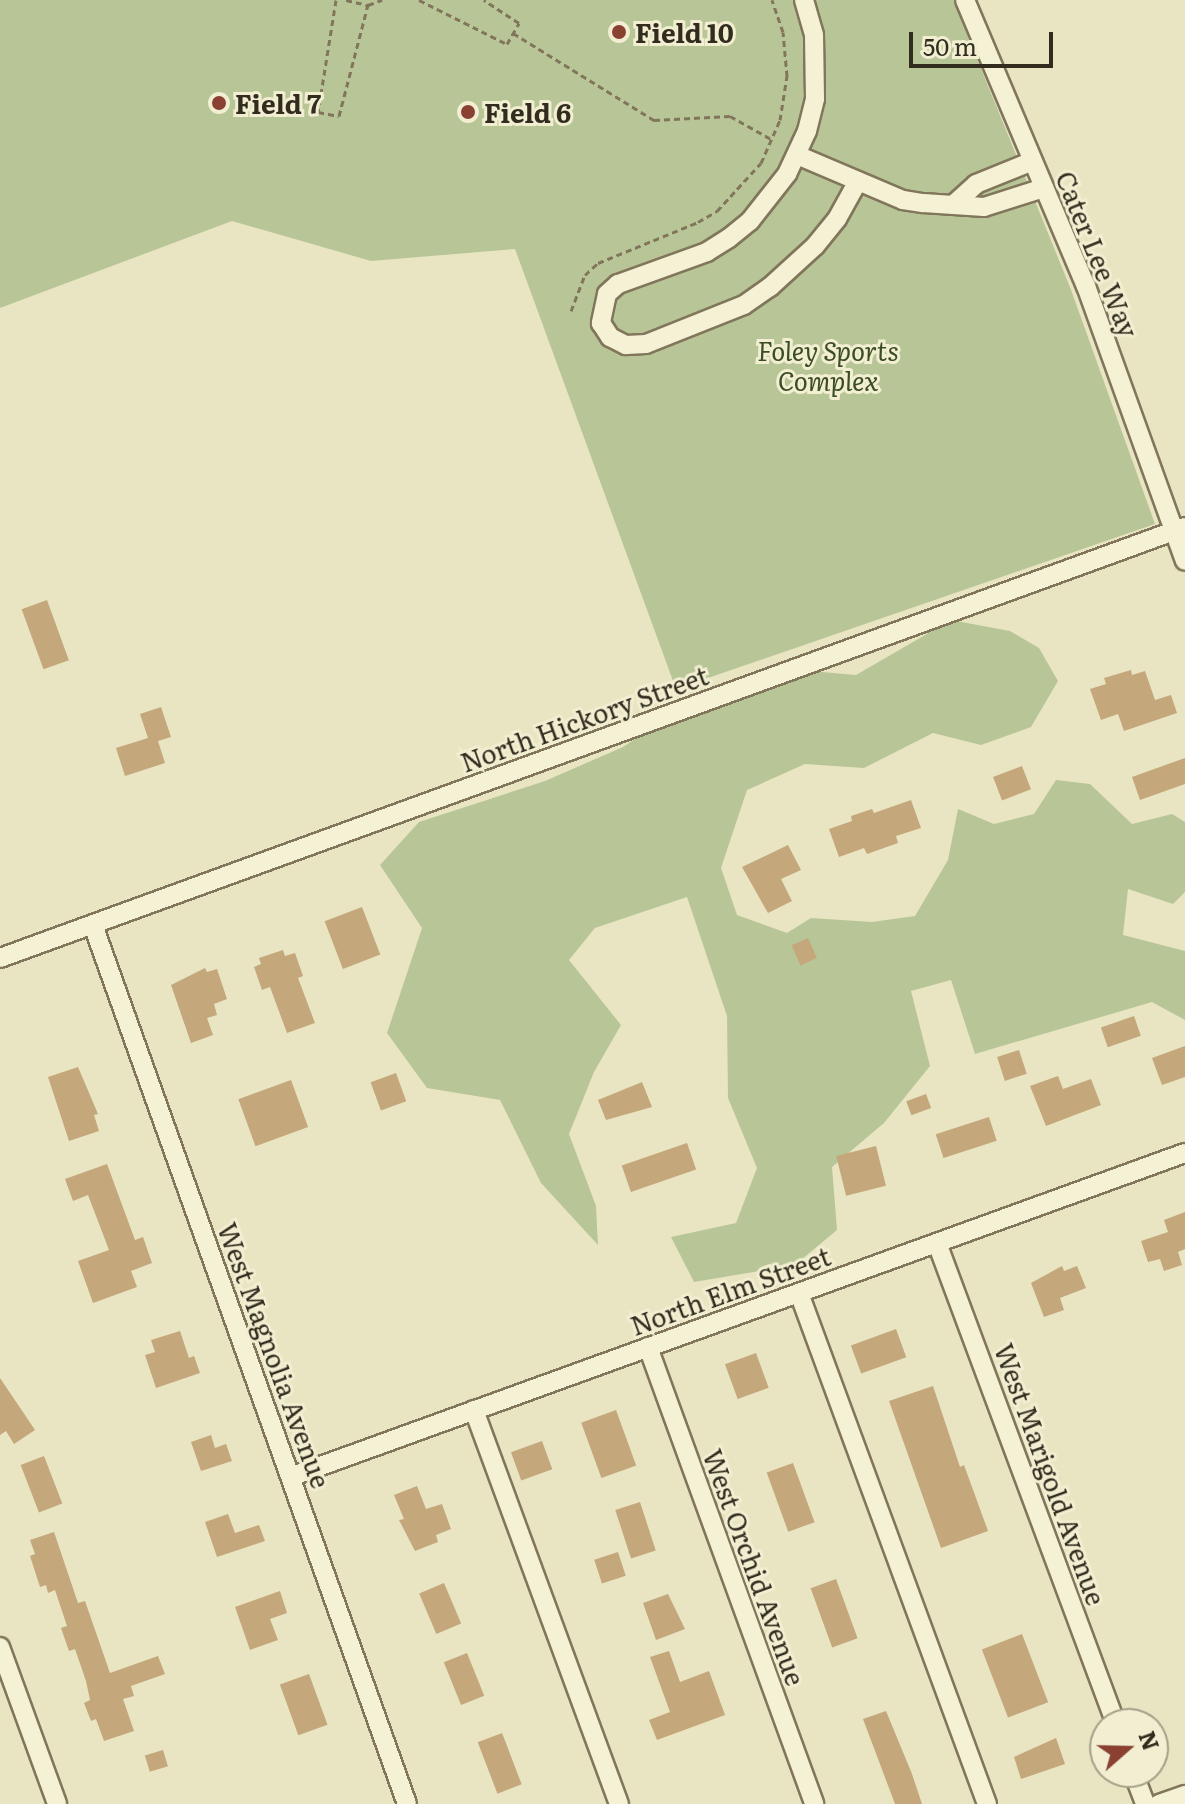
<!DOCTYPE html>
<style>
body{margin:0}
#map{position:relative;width:1185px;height:1804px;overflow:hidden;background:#e9e5c2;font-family:Literata,serif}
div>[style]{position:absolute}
.green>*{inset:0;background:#b8c697}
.building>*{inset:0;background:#c4a77b;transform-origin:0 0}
.path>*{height:3px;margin-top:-1.5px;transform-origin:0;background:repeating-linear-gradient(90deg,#81765b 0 6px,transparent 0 10px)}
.roads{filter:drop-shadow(2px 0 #81765b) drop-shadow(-2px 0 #81765b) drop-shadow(0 2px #81765b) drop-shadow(0 -2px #81765b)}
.minor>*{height:18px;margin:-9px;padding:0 9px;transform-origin:9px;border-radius:9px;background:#f5f1d4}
.dots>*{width:22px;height:22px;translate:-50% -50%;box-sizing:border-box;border:4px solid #f1eed1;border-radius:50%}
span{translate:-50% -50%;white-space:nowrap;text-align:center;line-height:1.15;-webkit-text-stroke:6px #f1eed1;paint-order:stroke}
.poi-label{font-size:26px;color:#322c1e;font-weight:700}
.left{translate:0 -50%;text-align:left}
.street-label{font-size:26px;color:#322c1e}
.park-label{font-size:26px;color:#3c4d26;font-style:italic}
.north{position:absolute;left:1089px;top:1708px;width:80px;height:80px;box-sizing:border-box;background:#f1eed1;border:2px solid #a5a089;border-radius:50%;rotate:70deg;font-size:22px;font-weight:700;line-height:32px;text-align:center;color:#322c1e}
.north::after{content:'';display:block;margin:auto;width:28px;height:36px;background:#8a4131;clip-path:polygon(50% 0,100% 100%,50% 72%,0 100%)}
.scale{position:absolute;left:909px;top:32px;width:144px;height:36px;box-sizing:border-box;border:4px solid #322c1e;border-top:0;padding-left:10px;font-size:24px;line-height:28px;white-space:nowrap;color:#322c1e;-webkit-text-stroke:6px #f1eed1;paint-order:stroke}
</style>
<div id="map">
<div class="green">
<div style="clip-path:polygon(0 0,953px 0,1070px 287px,1155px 524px,676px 689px,515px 249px,371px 261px,232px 221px,0 308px)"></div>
<div style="clip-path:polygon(951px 620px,1010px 631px,1039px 648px,1058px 681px,1031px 727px,981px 745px,933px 733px,864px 768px,805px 764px,747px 790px,721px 868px,737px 915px,787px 933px,811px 918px,872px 922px,915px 916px,948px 860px,958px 809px,994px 824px,1034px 814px,1056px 780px,1090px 784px,1132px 824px,1172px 814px,1185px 822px,1185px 892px,1173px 904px,1128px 889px,1123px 935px,1185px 951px,1185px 1020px,1152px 1002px,975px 1054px,951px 980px,911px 991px,930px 1066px,884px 1123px,832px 1167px,837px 1230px,795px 1265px,694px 1282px,671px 1237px,736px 1223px,757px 1168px,728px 1098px,727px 1016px,687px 897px,595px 928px,569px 960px,621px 1025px,594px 1072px,569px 1134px,596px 1206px,598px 1245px,541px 1183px,500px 1100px,427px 1088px,387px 1033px,422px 928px,380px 865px,419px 822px,545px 781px,623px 747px,709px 691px,811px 671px,856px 675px)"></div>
</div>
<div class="building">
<div style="left:47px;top:600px;width:64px;height:27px;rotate:70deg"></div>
<div style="clip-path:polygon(1131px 670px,1132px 675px,1145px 671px,1155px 700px,1171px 695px,1177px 713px,1124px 731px,1118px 714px,1101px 720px,1090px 689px,1106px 684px,1104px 678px)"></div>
<div style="clip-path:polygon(161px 707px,171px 737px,158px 741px,165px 763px,125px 776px,116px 748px,148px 738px,140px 714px)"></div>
<div style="clip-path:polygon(1185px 758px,1185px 784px,1140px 800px,1132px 777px)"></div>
<div style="left:1022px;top:766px;width:25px;height:31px;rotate:69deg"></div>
<div style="clip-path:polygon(911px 800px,921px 828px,896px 836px,898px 843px,867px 854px,864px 848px,839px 857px,829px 829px,852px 821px,851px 816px,872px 809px,874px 813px)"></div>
<div style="clip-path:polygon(788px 845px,801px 870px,781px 879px,792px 901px,768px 913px,742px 867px)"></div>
<div style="left:362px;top:907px;width:51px;height:40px;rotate:69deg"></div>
<div style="left:808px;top:938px;width:22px;height:18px;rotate:66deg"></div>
<div style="clip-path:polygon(283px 950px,285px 956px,295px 953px,303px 976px,298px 978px,315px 1023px,287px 1033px,270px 987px,262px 990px,254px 967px,261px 964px,259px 958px)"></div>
<div style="clip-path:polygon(205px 968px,207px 972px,217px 969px,227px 999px,214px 1004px,217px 1015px,207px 1018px,213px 1035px,191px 1043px,171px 985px)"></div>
<div style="left:1134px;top:1016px;width:21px;height:35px;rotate:71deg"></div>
<div style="clip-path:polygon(1185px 1046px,1185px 1077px,1162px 1085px,1152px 1058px)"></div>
<div style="left:1019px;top:1050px;width:25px;height:23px;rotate:72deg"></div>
<div style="clip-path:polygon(78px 1067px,98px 1114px,94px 1115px,99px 1131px,69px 1141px,48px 1077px)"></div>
<div style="left:396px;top:1073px;width:30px;height:27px;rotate:70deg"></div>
<div style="clip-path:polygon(1058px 1076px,1063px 1089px,1091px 1079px,1101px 1105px,1046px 1126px,1030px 1086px)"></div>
<div style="left:291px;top:1080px;width:50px;height:56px;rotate:70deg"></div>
<div style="clip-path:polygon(642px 1082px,652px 1107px,606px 1120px,598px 1100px)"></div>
<div style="left:926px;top:1094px;width:15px;height:21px;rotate:70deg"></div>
<div style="left:989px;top:1117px;width:25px;height:56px;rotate:72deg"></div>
<div style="left:687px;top:1143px;width:28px;height:69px;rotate:71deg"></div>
<div style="left:876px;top:1146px;width:41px;height:41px;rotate:76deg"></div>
<div style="clip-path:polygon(107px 1164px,135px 1240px,143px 1237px,152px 1263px,131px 1271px,137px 1287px,93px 1303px,78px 1261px,109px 1250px,88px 1195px,73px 1201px,65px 1179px)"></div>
<div style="clip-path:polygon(1185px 1212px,1185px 1249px,1178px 1252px,1182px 1265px,1164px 1271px,1160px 1259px,1148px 1262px,1141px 1241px,1168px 1232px,1164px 1220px)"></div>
<div style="clip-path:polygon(1062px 1266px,1064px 1271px,1077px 1266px,1086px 1288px,1060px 1298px,1064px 1310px,1044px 1317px,1031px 1283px)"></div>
<div style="left:896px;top:1329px;width:30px;height:48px;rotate:70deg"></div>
<div style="clip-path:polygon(180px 1331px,189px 1358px,194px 1356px,200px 1373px,156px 1388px,145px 1355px,155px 1352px,151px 1340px)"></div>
<div style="left:756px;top:1353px;width:37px;height:33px;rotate:70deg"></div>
<div style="clip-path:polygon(0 1378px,35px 1430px,14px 1444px,6px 1431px,0 1435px)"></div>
<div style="clip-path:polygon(933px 1386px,960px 1467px,964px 1465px,988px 1531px,941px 1548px,889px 1401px)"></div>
<div style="left:616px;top:1410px;width:59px;height:37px;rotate:70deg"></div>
<div style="clip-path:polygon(211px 1435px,215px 1448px,226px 1444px,232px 1461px,201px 1471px,191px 1442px)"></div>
<div style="left:542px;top:1441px;width:30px;height:33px;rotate:70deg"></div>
<div style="left:44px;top:1456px;width:51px;height:25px;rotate:69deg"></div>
<div style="left:793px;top:1463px;width:63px;height:28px;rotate:70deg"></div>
<div style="clip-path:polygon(417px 1486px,426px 1509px,442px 1504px,451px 1529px,436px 1535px,438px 1542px,415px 1551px,399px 1520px,404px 1519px,394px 1495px)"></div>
<div style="left:640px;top:1502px;width:51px;height:26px;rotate:72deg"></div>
<div style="clip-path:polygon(228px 1514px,235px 1533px,259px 1525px,265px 1541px,217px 1557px,205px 1522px)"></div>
<div style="clip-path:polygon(54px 1532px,78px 1603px,85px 1601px,110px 1673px,158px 1656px,165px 1674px,131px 1686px,134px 1696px,123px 1699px,134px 1731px,104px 1741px,96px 1719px,91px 1721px,84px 1703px,90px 1700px,86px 1681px,75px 1649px,69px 1651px,61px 1628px,67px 1626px,55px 1590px,48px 1593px,46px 1585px,40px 1587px,30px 1556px,35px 1554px,30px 1540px)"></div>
<div style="left:618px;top:1552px;width:25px;height:25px;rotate:72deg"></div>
<div style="left:836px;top:1579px;width:63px;height:27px;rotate:70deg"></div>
<div style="left:444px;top:1583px;width:44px;height:27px;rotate:67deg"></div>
<div style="clip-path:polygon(280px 1591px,287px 1613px,270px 1619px,278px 1640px,250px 1650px,235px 1607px)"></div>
<div style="clip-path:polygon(668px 1594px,685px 1629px,656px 1640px,643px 1603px)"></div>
<div style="left:1022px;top:1634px;width:73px;height:43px;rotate:69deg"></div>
<div style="clip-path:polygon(669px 1651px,680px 1682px,709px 1671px,725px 1715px,657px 1740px,649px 1720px,670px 1712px,650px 1657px)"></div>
<div style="left:467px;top:1653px;width:46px;height:25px;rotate:68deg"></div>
<div style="left:309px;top:1674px;width:54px;height:31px;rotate:70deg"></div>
<div style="clip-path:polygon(886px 1711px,912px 1774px,922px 1804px,895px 1804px,863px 1719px)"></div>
<div style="left:502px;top:1733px;width:55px;height:26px;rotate:69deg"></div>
<div style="clip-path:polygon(1056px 1738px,1065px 1764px,1021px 1779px,1014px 1757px)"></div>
<div style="left:163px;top:1750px;width:17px;height:19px;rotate:73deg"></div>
</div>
<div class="path">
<div style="left:336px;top:0;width:113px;rotate:99.1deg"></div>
<div style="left:318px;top:112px;width:21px;rotate:11deg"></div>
<div style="left:339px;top:116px;width:115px;rotate:-75.4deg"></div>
<div style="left:346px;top:0;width:23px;rotate:13deg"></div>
<div style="left:368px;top:5px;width:15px;rotate:-20deg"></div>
<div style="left:419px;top:0;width:98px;rotate:26.6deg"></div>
<div style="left:507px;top:44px;width:24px;rotate:-60deg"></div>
<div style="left:519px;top:23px;width:42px;rotate:-146.7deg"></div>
<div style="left:513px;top:33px;width:166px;rotate:31.7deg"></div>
<div style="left:654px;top:120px;width:76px;rotate:-3deg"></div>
<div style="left:730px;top:116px;width:47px;rotate:29.3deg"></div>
<div style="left:571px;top:311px;width:39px;rotate:-69deg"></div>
<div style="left:585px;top:275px;width:18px;rotate:-43deg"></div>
<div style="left:598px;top:263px;width:108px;rotate:-22.3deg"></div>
<div style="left:698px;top:222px;width:22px;rotate:-30deg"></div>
<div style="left:717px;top:211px;width:65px;rotate:-47.5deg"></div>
<div style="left:761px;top:163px;width:47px;rotate:-66.2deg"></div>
<div style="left:780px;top:120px;width:45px;rotate:-81deg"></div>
<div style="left:787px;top:76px;width:44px;rotate:-95.2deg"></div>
<div style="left:783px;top:32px;width:34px;rotate:-109deg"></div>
</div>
<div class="roads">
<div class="minor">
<div style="left:804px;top:0;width:36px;rotate:74deg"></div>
<div style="left:814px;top:35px;width:64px;rotate:89.1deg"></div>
<div style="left:815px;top:99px;width:33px;rotate:104deg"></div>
<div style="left:807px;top:131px;width:47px;rotate:114.9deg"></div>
<div style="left:787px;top:174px;width:60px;rotate:128.2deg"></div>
<div style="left:750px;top:221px;width:27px;rotate:141deg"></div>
<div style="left:729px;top:238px;width:26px;rotate:148deg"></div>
<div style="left:707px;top:252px;width:95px;rotate:160.2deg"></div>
<div style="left:618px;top:284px;width:15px;rotate:138deg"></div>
<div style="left:607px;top:294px;width:30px;rotate:102deg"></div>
<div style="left:601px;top:323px;width:17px;rotate:57deg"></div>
<div style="left:610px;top:337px;width:18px;rotate:27deg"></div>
<div style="left:626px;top:345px;width:20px;rotate:-3deg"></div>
<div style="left:646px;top:344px;width:105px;rotate:-21.7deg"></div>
<div style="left:744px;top:305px;width:32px;rotate:-35deg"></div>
<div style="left:770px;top:287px;width:61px;rotate:-42.3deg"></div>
<div style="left:815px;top:246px;width:35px;rotate:-51deg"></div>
<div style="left:837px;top:219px;width:43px;rotate:-61.1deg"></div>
<div style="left:965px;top:0;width:311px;rotate:67.1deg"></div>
<div style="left:1086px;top:286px;width:292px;rotate:70.2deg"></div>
<div style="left:797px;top:155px;width:115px;rotate:23deg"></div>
<div style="left:903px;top:200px;width:20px;rotate:9deg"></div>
<div style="left:923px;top:203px;width:61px;rotate:3.8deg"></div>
<div style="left:984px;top:207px;width:63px;rotate:-17.6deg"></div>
<div style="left:953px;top:205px;width:31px;rotate:-42deg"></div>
<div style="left:976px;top:184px;width:61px;rotate:-22deg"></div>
<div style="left:93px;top:925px;width:933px;rotate:70.34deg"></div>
<div style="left:0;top:958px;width:1261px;rotate:-19.99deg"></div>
<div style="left:937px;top:1243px;width:513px;rotate:69.59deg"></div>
<div style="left:799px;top:1293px;width:544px;rotate:69.8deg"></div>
<div style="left:648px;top:1347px;width:486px;rotate:70deg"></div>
<div style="left:474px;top:1410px;width:420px;rotate:69.8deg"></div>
<div style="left:293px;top:1476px;width:949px;rotate:-19.91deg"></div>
<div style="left:0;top:1647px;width:167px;rotate:70deg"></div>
<div style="left:1133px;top:1772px;width:34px;rotate:69deg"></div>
<div style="left:1159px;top:1804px;width:28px;rotate:-19deg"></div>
</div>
</div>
<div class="dots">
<div style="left:619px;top:32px;background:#8a4131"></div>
<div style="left:219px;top:103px;background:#8a4131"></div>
<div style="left:468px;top:112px;background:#8a4131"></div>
</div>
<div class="poi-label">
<span class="left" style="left:635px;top:32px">Field 10</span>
<span class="left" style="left:235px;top:103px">Field 7</span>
<span class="left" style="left:484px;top:112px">Field 6</span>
</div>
<div class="street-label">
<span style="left:1098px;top:254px;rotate:68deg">Cater Lee Way</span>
<span style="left:584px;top:718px;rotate:-20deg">North Hickory Street</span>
<span style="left:730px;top:1290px;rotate:-20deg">North Elm Street</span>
<span style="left:275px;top:1355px;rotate:70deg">West Magnolia Avenue</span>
<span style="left:1051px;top:1474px;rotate:70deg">West Marigold Avenue</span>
<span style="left:755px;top:1567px;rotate:70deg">West Orchid Avenue</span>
</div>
<div class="park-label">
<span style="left:828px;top:365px">Foley Sports<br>Complex</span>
</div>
<div class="north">N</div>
<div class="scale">50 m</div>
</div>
